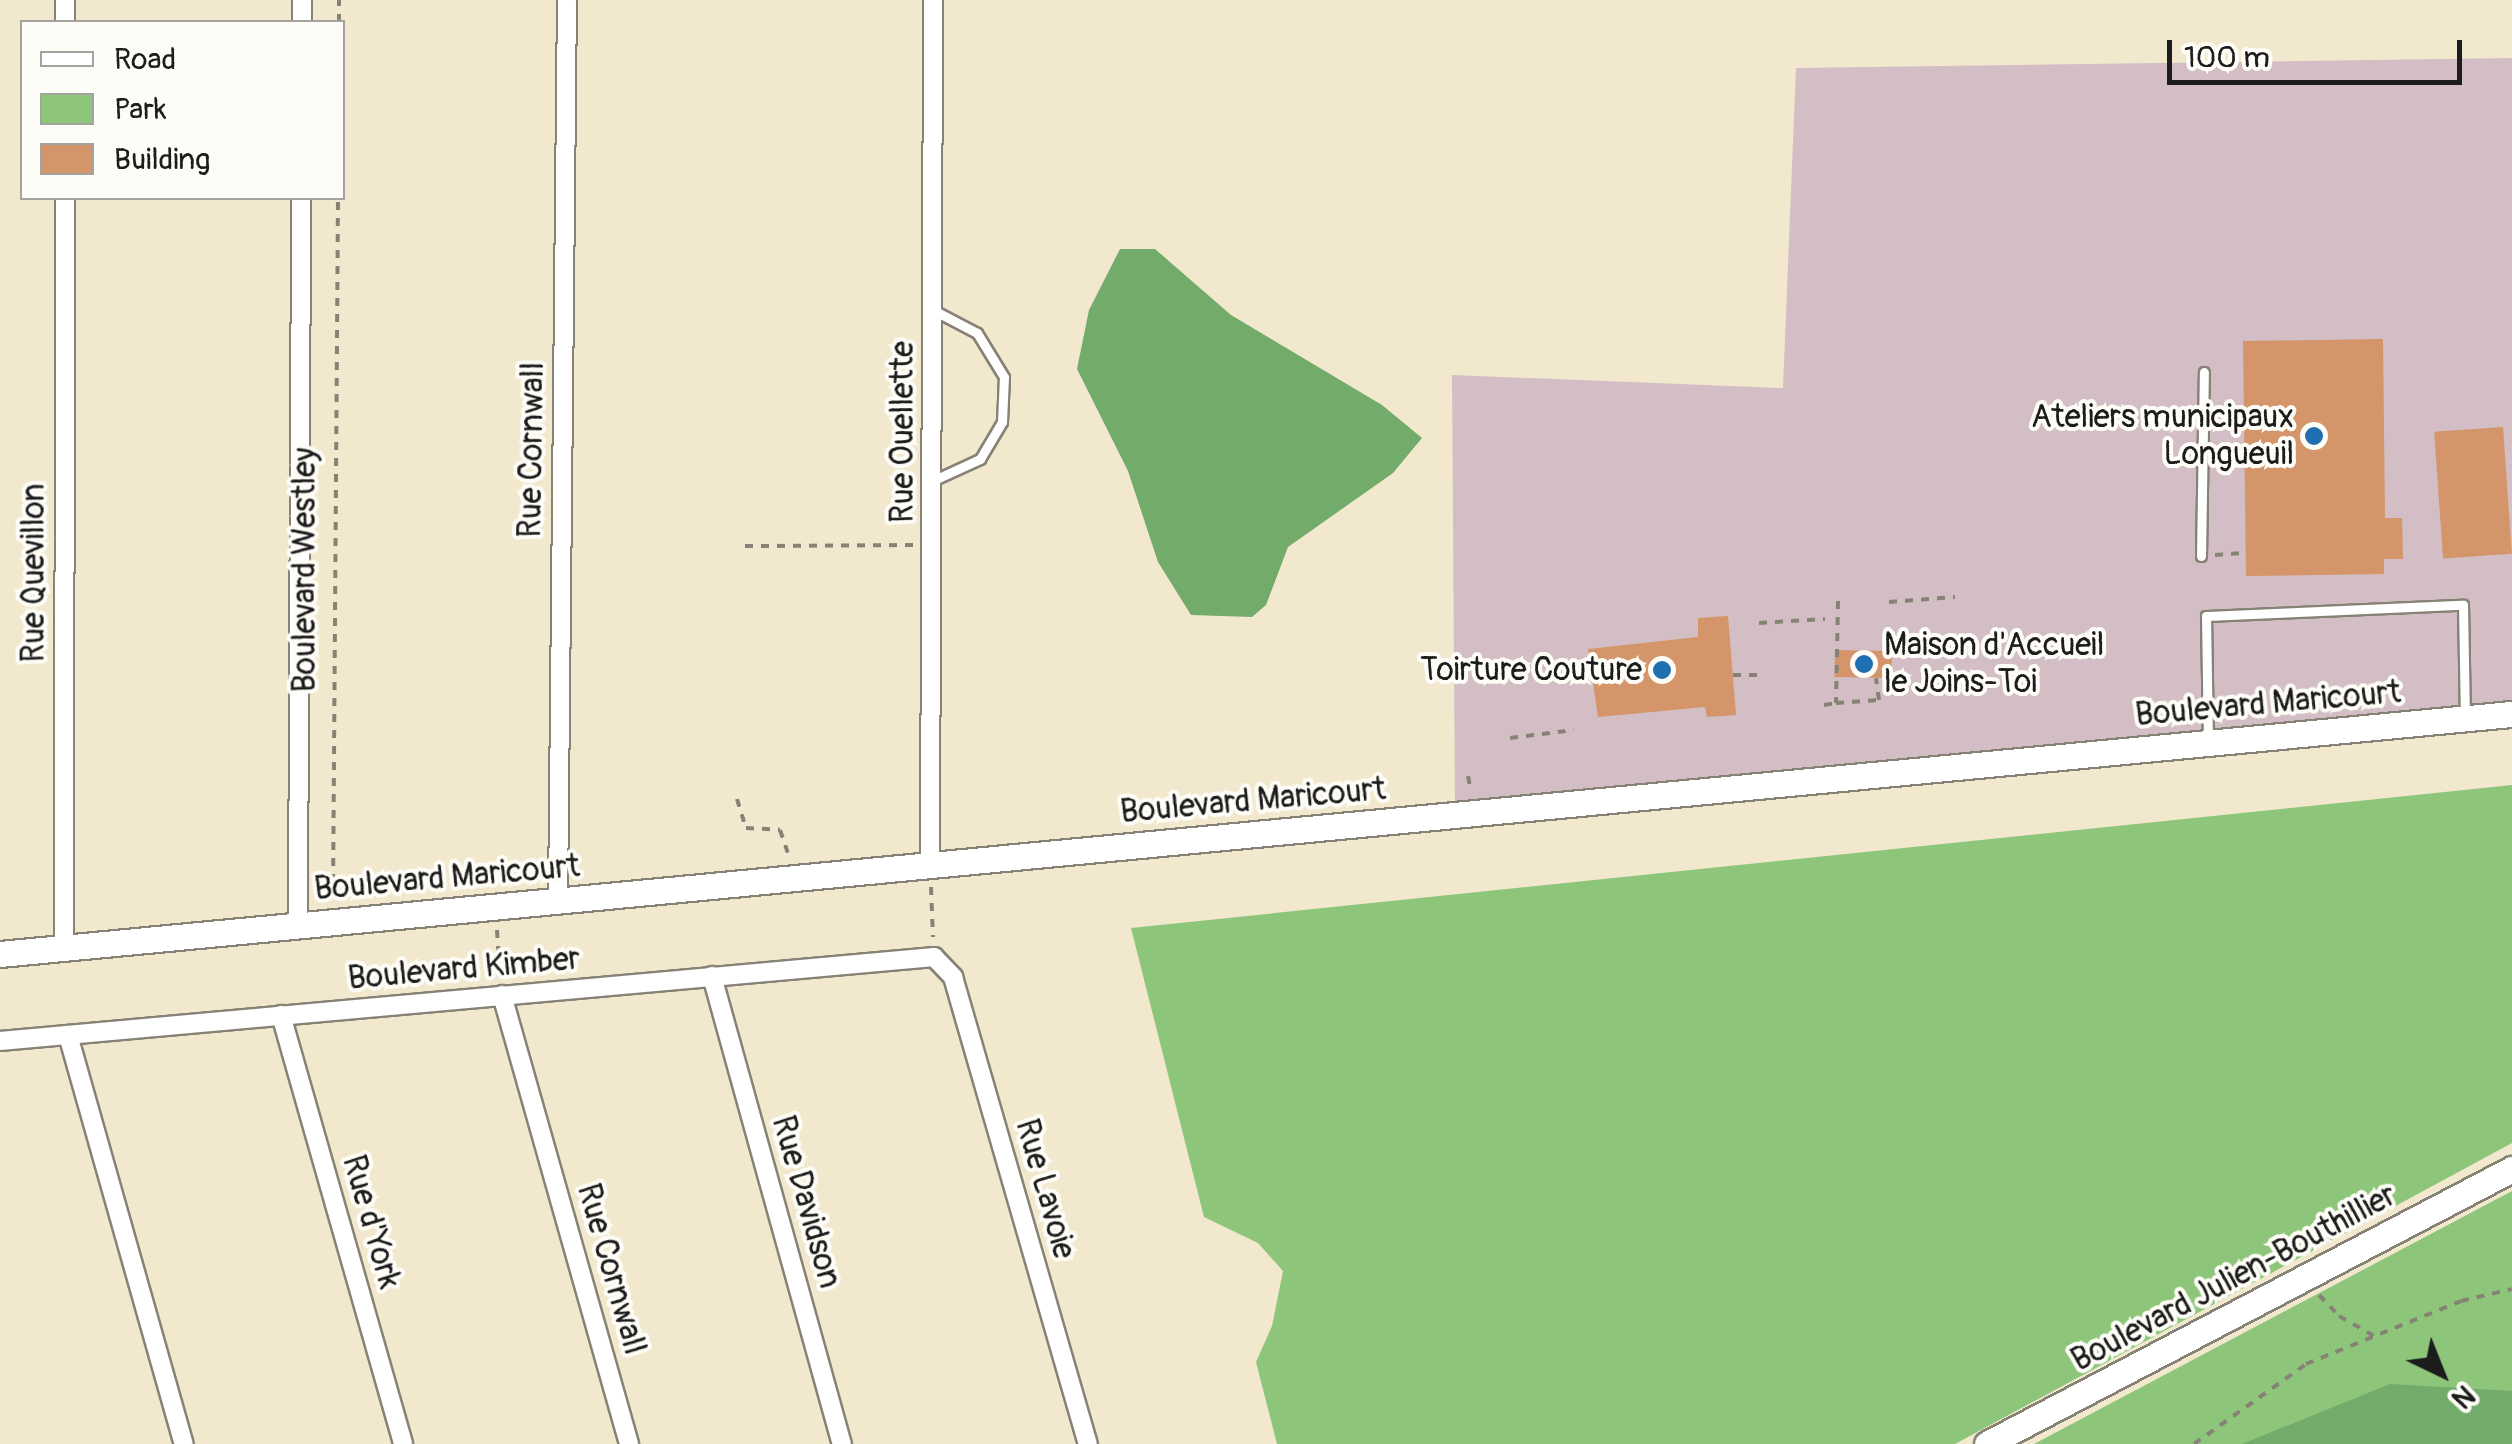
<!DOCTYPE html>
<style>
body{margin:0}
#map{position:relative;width:2512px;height:1444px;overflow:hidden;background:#f1e8ce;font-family:Pangolin,sans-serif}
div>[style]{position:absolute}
.industrial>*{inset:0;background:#d2bec4}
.green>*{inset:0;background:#8dc67a}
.forest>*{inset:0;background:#72ab6a}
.building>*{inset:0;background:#d39569;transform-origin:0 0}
.path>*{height:4px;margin-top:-2px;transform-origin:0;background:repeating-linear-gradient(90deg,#868275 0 8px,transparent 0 16px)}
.roads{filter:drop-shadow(2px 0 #868275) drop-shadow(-2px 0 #868275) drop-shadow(0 2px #868275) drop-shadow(0 -2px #868275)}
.lane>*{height:9px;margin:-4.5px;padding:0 4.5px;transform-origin:4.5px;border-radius:4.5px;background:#fff}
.street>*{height:18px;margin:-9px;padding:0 9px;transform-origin:9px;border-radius:9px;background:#fff}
.secondary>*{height:25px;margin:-12.5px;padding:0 12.5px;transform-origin:12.5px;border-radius:12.5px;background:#fff}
.dots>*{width:28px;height:28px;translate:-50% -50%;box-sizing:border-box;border:5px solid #fdfcf7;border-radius:50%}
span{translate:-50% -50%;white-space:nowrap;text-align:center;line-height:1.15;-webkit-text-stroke:8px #fdfcf7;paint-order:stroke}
.poi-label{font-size:32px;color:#1c1c1c}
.right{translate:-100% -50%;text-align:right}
.left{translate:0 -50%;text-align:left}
.street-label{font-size:32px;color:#1c1c1c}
.legend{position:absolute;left:20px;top:20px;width:325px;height:180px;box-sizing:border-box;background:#fdfcf7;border:2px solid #a3a29f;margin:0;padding:12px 18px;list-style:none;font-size:30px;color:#1c1c1c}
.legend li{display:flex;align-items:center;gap:20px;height:50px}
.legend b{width:50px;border:2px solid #a3a29f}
.north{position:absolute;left:2392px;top:1324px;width:100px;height:100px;-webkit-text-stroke:8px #fdfcf7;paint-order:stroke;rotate:137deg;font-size:28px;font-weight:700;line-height:40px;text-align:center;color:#1c1c1c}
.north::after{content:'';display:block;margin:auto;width:35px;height:45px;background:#1c1c1c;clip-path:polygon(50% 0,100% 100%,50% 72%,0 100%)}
.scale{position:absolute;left:2167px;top:40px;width:295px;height:45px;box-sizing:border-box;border:5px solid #1c1c1c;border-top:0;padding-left:12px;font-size:30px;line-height:35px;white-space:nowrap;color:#1c1c1c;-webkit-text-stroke:8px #fdfcf7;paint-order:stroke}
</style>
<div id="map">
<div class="industrial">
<div style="clip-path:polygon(2512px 58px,2512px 703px,1455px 806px,1452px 375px,1783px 388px,1796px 68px)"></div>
</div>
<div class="green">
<div style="clip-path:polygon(2512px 785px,2512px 1143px,1955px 1444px,1277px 1444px,1256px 1362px,1272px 1326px,1283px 1271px,1258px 1243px,1204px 1217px,1131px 928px)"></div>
<div style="clip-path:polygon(2512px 1191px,2512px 1444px,2034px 1444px)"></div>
</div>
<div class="forest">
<div style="clip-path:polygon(1120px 249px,1155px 249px,1231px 315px,1382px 405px,1422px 438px,1393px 473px,1288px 547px,1266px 605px,1252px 617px,1191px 615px,1158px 562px,1128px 471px,1077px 369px,1089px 310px)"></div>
<div style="clip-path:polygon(2390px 1384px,2512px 1391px,2512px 1444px,2242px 1444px)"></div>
</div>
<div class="building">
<div style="clip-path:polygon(2383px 339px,2385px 518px,2402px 518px,2403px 559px,2384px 559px,2384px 574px,2246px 576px,2243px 341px)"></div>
<div style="left:2503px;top:427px;width:127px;height:69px;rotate:86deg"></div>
<div style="clip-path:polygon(1728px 616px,1736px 715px,1707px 717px,1705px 707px,1598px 717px,1588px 649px,1698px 637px,1698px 618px)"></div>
<div style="left:1835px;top:650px;width:57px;height:27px;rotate:1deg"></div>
</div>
<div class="path">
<div style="left:339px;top:22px;width:22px;rotate:-90deg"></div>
<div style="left:745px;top:546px;width:170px;rotate:-0.3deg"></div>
<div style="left:2215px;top:555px;width:31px;rotate:-4deg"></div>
<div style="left:1838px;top:601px;width:102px;rotate:91.1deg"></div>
<div style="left:1836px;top:703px;width:43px;rotate:-4deg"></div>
<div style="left:1879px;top:700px;width:22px;rotate:-98deg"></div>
<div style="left:1889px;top:602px;width:66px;rotate:-4.3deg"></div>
<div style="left:1759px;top:623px;width:66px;rotate:-3.5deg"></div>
<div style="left:1568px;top:664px;width:23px;rotate:2deg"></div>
<div style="left:1733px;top:675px;width:28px"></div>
<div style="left:1824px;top:705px;width:12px;rotate:-9deg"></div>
<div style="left:1510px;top:738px;width:64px;rotate:-7.1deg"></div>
<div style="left:1468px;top:776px;width:15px;rotate:79deg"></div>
<div style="left:737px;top:799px;width:30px;rotate:73deg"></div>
<div style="left:746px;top:828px;width:34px;rotate:3deg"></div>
<div style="left:780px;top:830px;width:31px;rotate:71deg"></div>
<div style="left:931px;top:887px;width:50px;rotate:87.7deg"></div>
<div style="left:333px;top:898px;width:700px;rotate:-89.59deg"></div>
<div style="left:497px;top:930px;width:46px;rotate:86.3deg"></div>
<div style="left:2319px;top:1295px;width:29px;rotate:46deg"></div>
<div style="left:2339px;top:1316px;width:40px;rotate:29.7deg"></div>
<div style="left:2194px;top:1444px;width:138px;rotate:-35.5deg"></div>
<div style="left:2306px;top:1364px;width:167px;rotate:-22.1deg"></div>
<div style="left:2461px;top:1301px;width:52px;rotate:-13.2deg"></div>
</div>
<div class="roads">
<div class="lane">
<div style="left:932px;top:481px;width:53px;rotate:-24.6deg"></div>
<div style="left:980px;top:459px;width:43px;rotate:-59.3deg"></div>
<div style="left:1002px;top:422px;width:45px;rotate:-87.5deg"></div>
<div style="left:1004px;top:377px;width:52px;rotate:-121.5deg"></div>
<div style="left:977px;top:333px;width:50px;rotate:-152.4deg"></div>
<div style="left:2201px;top:556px;width:184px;rotate:-89.1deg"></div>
<div style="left:2208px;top:742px;width:126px;rotate:-90.9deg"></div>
<div style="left:2206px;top:616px;width:257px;rotate:-2.5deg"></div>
<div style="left:2463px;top:605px;width:110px;rotate:89deg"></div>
</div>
<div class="street">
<div style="left:65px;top:22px;width:22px;rotate:-90deg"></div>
<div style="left:302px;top:22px;width:22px;rotate:-90deg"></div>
<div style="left:930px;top:865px;width:865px;rotate:-89.8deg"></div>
<div style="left:558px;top:900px;width:900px;rotate:-89.43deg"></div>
<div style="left:298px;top:925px;width:727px;rotate:-89.76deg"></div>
<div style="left:64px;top:948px;width:750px;rotate:-89.92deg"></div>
<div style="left:712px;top:976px;width:486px;rotate:74.5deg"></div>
<div style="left:502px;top:995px;width:467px;rotate:74.2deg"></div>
<div style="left:281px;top:1015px;width:446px;rotate:74.1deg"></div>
<div style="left:68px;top:1035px;width:425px;rotate:74.2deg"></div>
<div style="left:0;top:1041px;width:938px;rotate:-5.14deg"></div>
<div style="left:934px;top:957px;width:28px;rotate:46deg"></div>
<div style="left:953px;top:977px;width:486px;rotate:73.9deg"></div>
</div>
<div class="secondary">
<div style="left:0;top:954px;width:2523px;rotate:-5.46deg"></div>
<div style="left:1987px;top:1444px;width:593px;rotate:-27.65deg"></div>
</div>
</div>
<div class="dots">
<div style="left:2314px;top:436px;background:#1f6fb2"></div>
<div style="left:1864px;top:664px;background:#1f6fb2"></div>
<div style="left:1662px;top:670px;background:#1f6fb2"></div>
</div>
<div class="poi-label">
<span class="right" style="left:2294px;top:436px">Ateliers municipaux<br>Longueuil</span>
<span class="left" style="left:1884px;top:664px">Maison d'Accueil<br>le Joins-Toi</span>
<span class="right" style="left:1642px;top:670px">Toirture Couture</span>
</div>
<div class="street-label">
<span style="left:903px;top:432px;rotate:-90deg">Rue Ouellette</span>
<span style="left:532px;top:450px;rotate:-89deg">Rue Cornwall</span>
<span style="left:305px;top:570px;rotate:-90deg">Boulevard Westley</span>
<span style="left:34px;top:573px;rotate:-90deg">Rue Quevillon</span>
<span style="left:2268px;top:704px;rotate:-5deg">Boulevard Maricourt</span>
<span style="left:1253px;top:801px;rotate:-5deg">Boulevard Maricourt</span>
<span style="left:447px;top:878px;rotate:-5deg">Boulevard Maricourt</span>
<span style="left:464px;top:969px;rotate:-5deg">Boulevard Kimber</span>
<span style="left:1045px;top:1189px;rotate:74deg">Rue Lavoie</span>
<span style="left:806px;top:1202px;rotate:74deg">Rue Davidson</span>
<span style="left:371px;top:1222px;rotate:74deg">Rue d'York</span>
<span style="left:611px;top:1269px;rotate:74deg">Rue Cornwall</span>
<span style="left:2234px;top:1278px;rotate:-28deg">Boulevard Julien-Bouthillier</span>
</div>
<ul class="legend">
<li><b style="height:12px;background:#fff"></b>Road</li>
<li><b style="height:28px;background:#8dc67a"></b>Park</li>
<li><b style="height:28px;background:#d39569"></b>Building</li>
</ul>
<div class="north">N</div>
<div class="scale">100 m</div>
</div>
